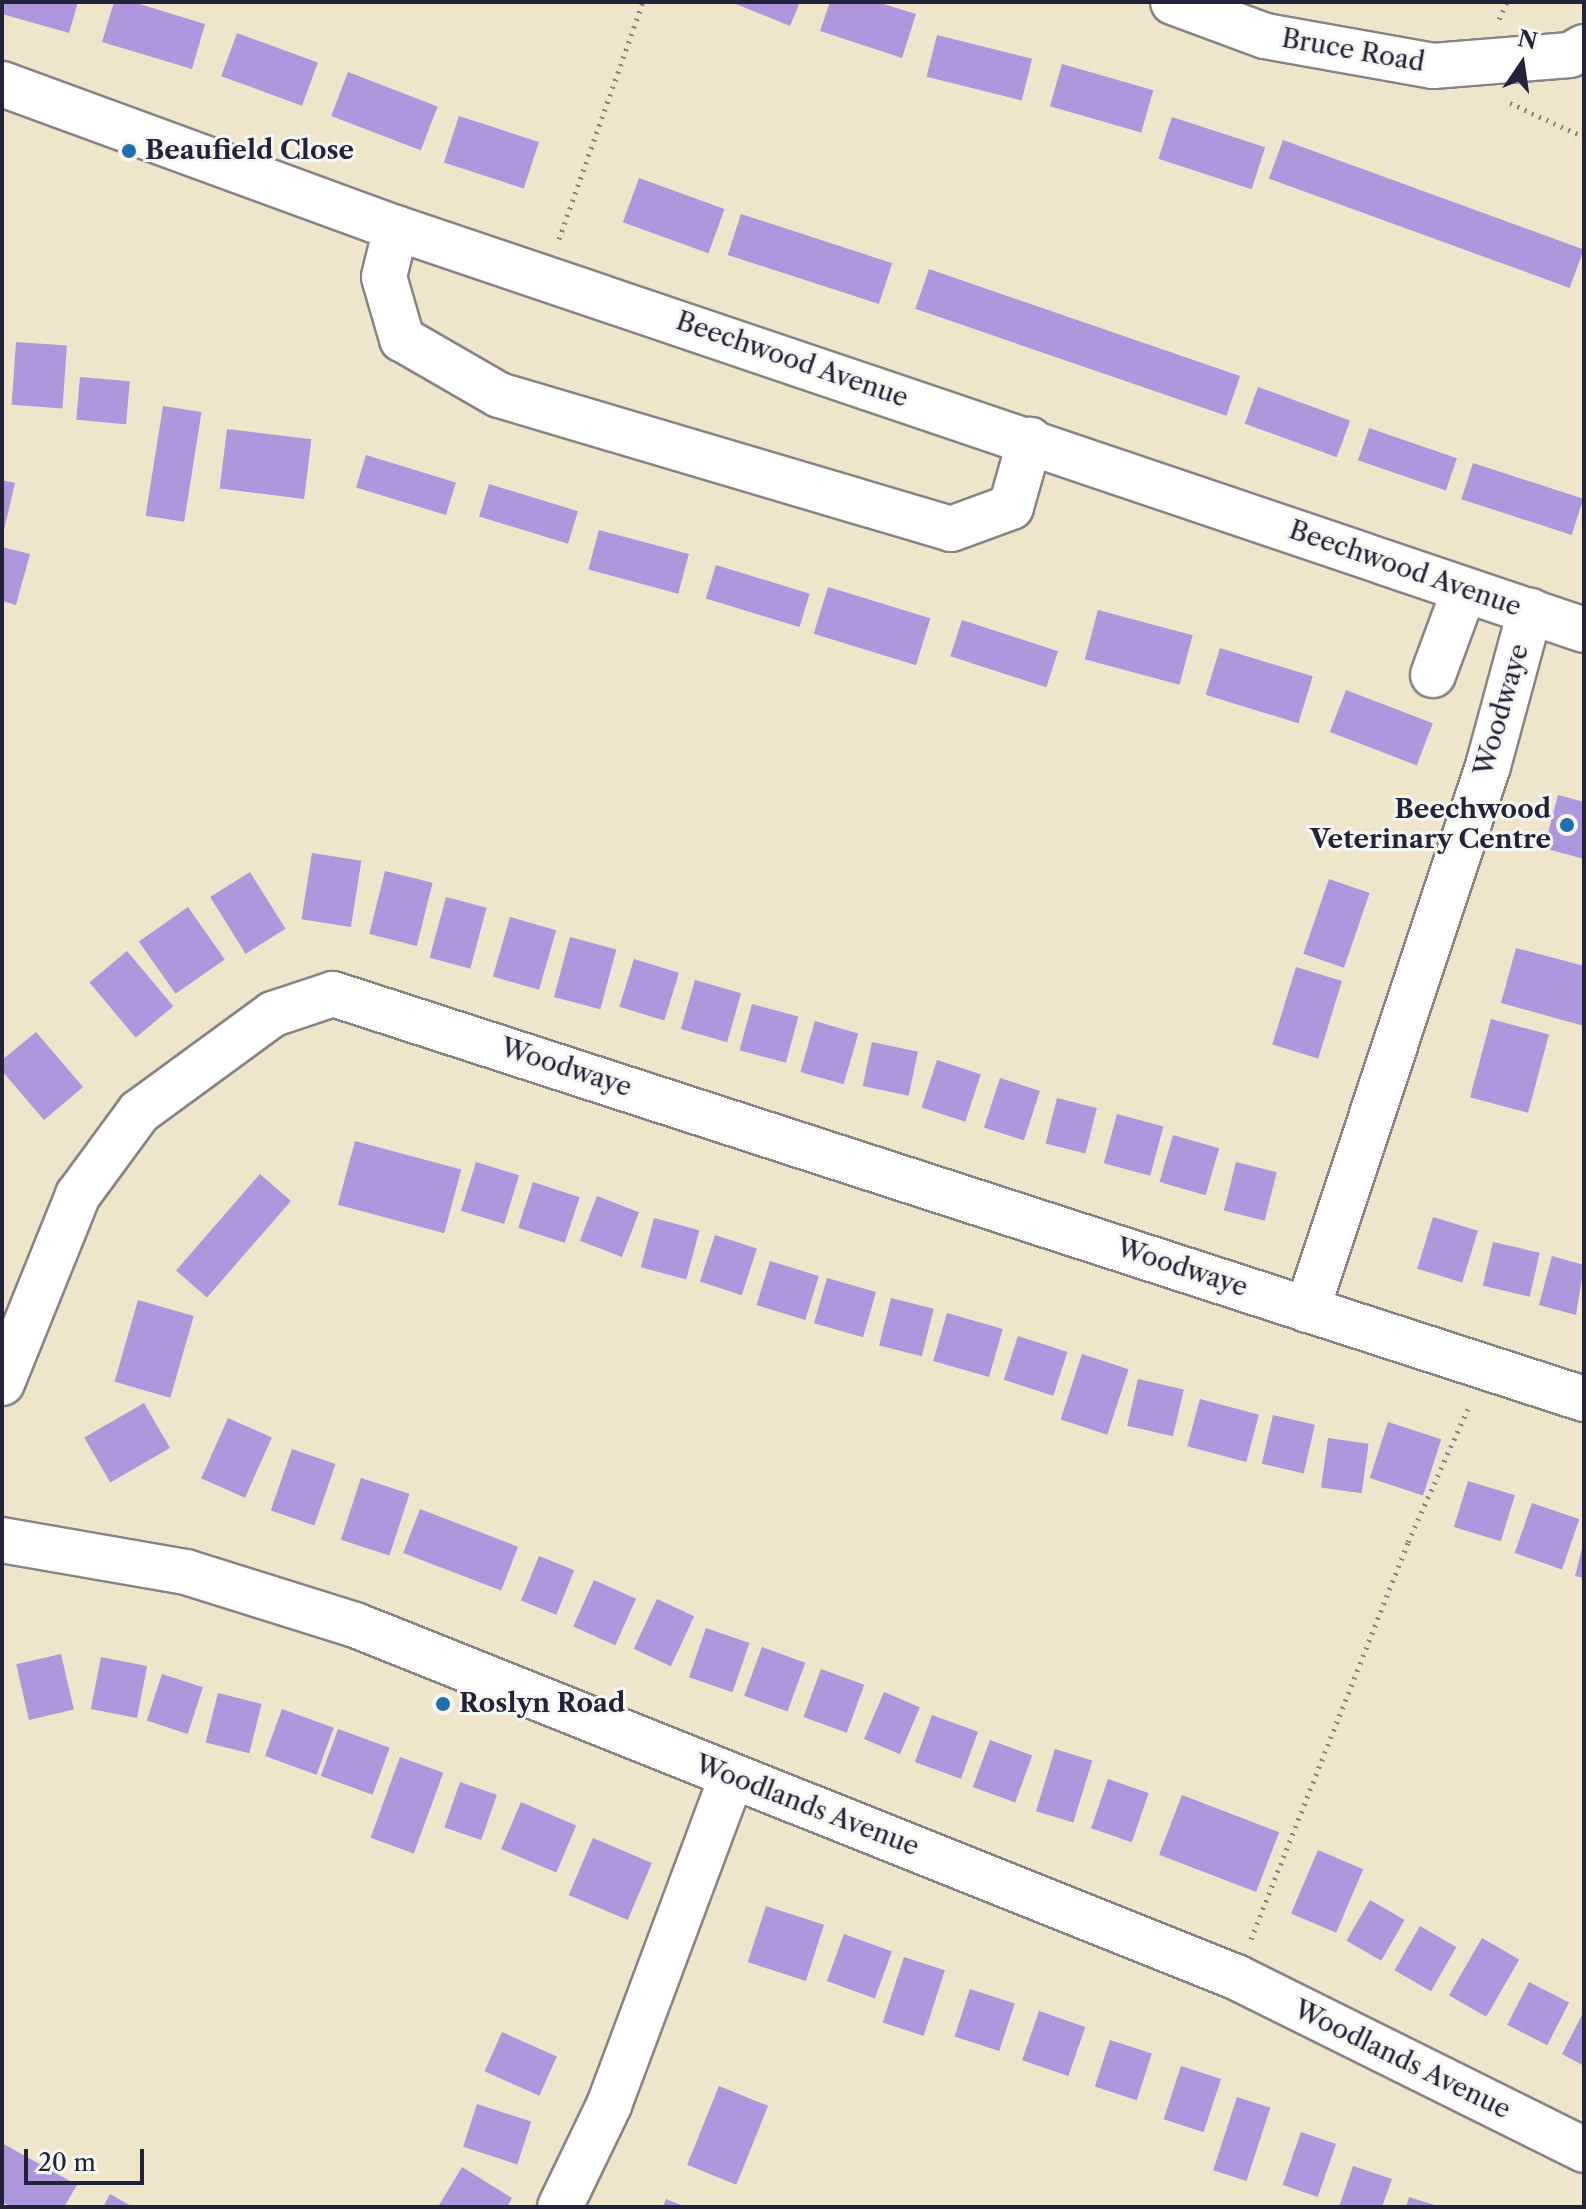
<!DOCTYPE html>
<style>
body{margin:0}
#map{position:relative;width:1586px;height:2209px;overflow:hidden;background:#efe5cb;font-family:"Libre Caslon Text",serif}
div>[style]{position:absolute}
.building>*{inset:0;background:#ae97dc;transform-origin:0 0}
.path>*{height:5px;margin-top:-2.5px;transform-origin:0;background:repeating-linear-gradient(90deg,#888483 0 2px,transparent 0 8px)}
.roads{filter:drop-shadow(2px 0 #888483) drop-shadow(-2px 0 #888483) drop-shadow(0 2px #888483) drop-shadow(0 -2px #888483)}
.minor>*{height:44px;margin:-22px;padding:0 22px;transform-origin:22px;border-radius:22px;background:#fff}
.dots>*{width:22px;height:22px;translate:-50% -50%;box-sizing:border-box;border:4px solid #f6f6f2;border-radius:50%}
span{translate:-50% -50%;white-space:nowrap;text-align:center;line-height:1.15;-webkit-text-stroke:6px #f6f6f2;paint-order:stroke}
.street-label{font-size:26px;color:#22223b}
.poi-label{font-size:26px;color:#22223b;font-weight:700}
.left{translate:0 -50%;text-align:left}
.right{translate:-100% -50%;text-align:right}
.frame{position:absolute;inset:0;border:4px solid #22223b;pointer-events:none}
.north{position:absolute;left:1482px;top:24px;width:80px;height:80px;-webkit-text-stroke:6px #f6f6f2;paint-order:stroke;rotate:13deg;font-size:22px;font-weight:700;line-height:32px;text-align:center;color:#22223b}
.north::after{content:'';display:block;margin:auto;width:28px;height:36px;background:#22223b;clip-path:polygon(50% 0,100% 100%,50% 72%,0 100%)}
.scale{position:absolute;left:24px;top:2149px;width:120px;height:36px;box-sizing:border-box;border:4px solid #22223b;border-top:0;padding-left:10px;font-size:24px;line-height:28px;white-space:nowrap;color:#22223b;-webkit-text-stroke:6px #f6f6f2;paint-order:stroke}
</style>
<div id="map">
<div class="building">
<div style="clip-path:polygon(2px 2px,78px 2px,69px 33px,2px 14px)"></div>
<div style="clip-path:polygon(114px 2px,133px 2px,205px 24px,192px 69px,102px 42px)"></div>
<div style="clip-path:polygon(731px 2px,800px 2px,790px 26px)"></div>
<div style="clip-path:polygon(830px 2px,877px 2px,916px 14px,902px 58px,820px 31px)"></div>
<div style="left:237px;top:33px;width:86px;height:46px;rotate:20deg"></div>
<div style="left:937px;top:35px;width:98px;height:43px;rotate:14deg"></div>
<div style="left:1062px;top:64px;width:95px;height:44px;rotate:16deg"></div>
<div style="left:348px;top:72px;width:96px;height:47px;rotate:21deg"></div>
<div style="left:459px;top:116px;width:84px;height:49px;rotate:18deg"></div>
<div style="left:1172px;top:117px;width:98px;height:44px;rotate:18deg"></div>
<div style="left:1283px;top:140px;width:320px;height:41px;rotate:20deg"></div>
<div style="left:639px;top:178px;width:91px;height:47px;rotate:20deg"></div>
<div style="left:741px;top:214px;width:159px;height:43px;rotate:18deg"></div>
<div style="left:929px;top:269px;width:329px;height:42px;rotate:19deg"></div>
<div style="left:16px;top:342px;width:51px;height:63px;rotate:4deg"></div>
<div style="left:80px;top:377px;width:50px;height:43px;rotate:5deg"></div>
<div style="left:1258px;top:387px;width:98px;height:39px;rotate:20deg"></div>
<div style="left:163px;top:406px;width:39px;height:111px;rotate:9deg"></div>
<div style="left:1369px;top:428px;width:93px;height:34px;rotate:19deg"></div>
<div style="left:227px;top:429px;width:85px;height:60px;rotate:7deg"></div>
<div style="left:366px;top:455px;width:94px;height:34px;rotate:17deg"></div>
<div style="left:1473px;top:463px;width:116px;height:38px;rotate:18deg"></div>
<div style="clip-path:polygon(2px 480px,15px 483px,3px 534px,2px 534px)"></div>
<div style="left:489px;top:484px;width:93px;height:34px;rotate:17deg"></div>
<div style="left:599px;top:530px;width:93px;height:41px;rotate:15deg"></div>
<div style="clip-path:polygon(2px 547px,30px 554px,16px 605px,2px 601px)"></div>
<div style="left:716px;top:565px;width:98px;height:35px;rotate:17deg"></div>
<div style="left:828px;top:587px;width:107px;height:49px;rotate:17deg"></div>
<div style="left:1098px;top:610px;width:98px;height:51px;rotate:15deg"></div>
<div style="left:962px;top:620px;width:101px;height:38px;rotate:18deg"></div>
<div style="left:1220px;top:648px;width:97px;height:49px;rotate:17deg"></div>
<div style="left:1346px;top:690px;width:93px;height:45px;rotate:21deg"></div>
<div style="clip-path:polygon(1558px 795px,1584px 802px,1584px 859px,1544px 848px)"></div>
<div style="left:312px;top:853px;width:50px;height:67px;rotate:9deg"></div>
<div style="left:385px;top:871px;width:49px;height:65px;rotate:14deg"></div>
<div style="left:250px;top:872px;width:67px;height:47px;rotate:58deg"></div>
<div style="left:1329px;top:879px;width:43px;height:79px;rotate:19deg"></div>
<div style="left:446px;top:897px;width:42px;height:63px;rotate:15deg"></div>
<div style="left:188px;top:907px;width:64px;height:60px;rotate:55deg"></div>
<div style="left:510px;top:917px;width:48px;height:62px;rotate:16deg"></div>
<div style="left:570px;top:937px;width:48px;height:62px;rotate:15deg"></div>
<div style="clip-path:polygon(1516px 948px,1584px 966px,1584px 1026px,1501px 1003px)"></div>
<div style="left:127px;top:951px;width:72px;height:49px;rotate:50deg"></div>
<div style="left:634px;top:959px;width:47px;height:50px;rotate:17deg"></div>
<div style="left:1296px;top:967px;width:48px;height:81px;rotate:17deg"></div>
<div style="left:695px;top:980px;width:48px;height:51px;rotate:16deg"></div>
<div style="left:752px;top:1004px;width:48px;height:48px;rotate:15deg"></div>
<div style="left:1491px;top:1019px;width:60px;height:81px;rotate:15deg"></div>
<div style="left:815px;top:1021px;width:45px;height:53px;rotate:16deg"></div>
<div style="clip-path:polygon(36px 1032px,83px 1087px,44px 1120px,2px 1071px,2px 1060px)"></div>
<div style="left:872px;top:1042px;width:47px;height:45px;rotate:12deg"></div>
<div style="left:937px;top:1060px;width:46px;height:50px;rotate:18deg"></div>
<div style="left:1000px;top:1078px;width:42px;height:52px;rotate:18deg"></div>
<div style="left:1057px;top:1098px;width:41px;height:47px;rotate:14deg"></div>
<div style="left:1117px;top:1114px;width:48px;height:51px;rotate:15deg"></div>
<div style="left:1173px;top:1135px;width:48px;height:49px;rotate:16deg"></div>
<div style="left:355px;top:1141px;width:110px;height:66px;rotate:15deg"></div>
<div style="left:476px;top:1162px;width:45px;height:51px;rotate:17deg"></div>
<div style="left:1236px;top:1162px;width:42px;height:50px;rotate:14deg"></div>
<div style="left:260px;top:1174px;width:41px;height:128px;rotate:41deg"></div>
<div style="left:533px;top:1182px;width:49px;height:48px;rotate:18deg"></div>
<div style="left:597px;top:1196px;width:45px;height:48px;rotate:21deg"></div>
<div style="left:1433px;top:1217px;width:47px;height:54px;rotate:17deg"></div>
<div style="left:654px;top:1218px;width:47px;height:51px;rotate:15deg"></div>
<div style="left:715px;top:1235px;width:44px;height:49px;rotate:18deg"></div>
<div style="left:1493px;top:1242px;width:48px;height:45px;rotate:13deg"></div>
<div style="clip-path:polygon(1552px 1256px,1584px 1265px,1576px 1315px,1539px 1305px)"></div>
<div style="left:770px;top:1261px;width:51px;height:46px;rotate:17deg"></div>
<div style="left:827px;top:1278px;width:51px;height:47px;rotate:16deg"></div>
<div style="left:891px;top:1298px;width:44px;height:49px;rotate:14deg"></div>
<div style="left:138px;top:1300px;width:58px;height:85px;rotate:16deg"></div>
<div style="left:947px;top:1313px;width:58px;height:50px;rotate:16deg"></div>
<div style="left:1018px;top:1336px;width:52px;height:46px;rotate:18deg"></div>
<div style="left:1082px;top:1354px;width:49px;height:69px;rotate:18deg"></div>
<div style="left:1138px;top:1379px;width:47px;height:48px;rotate:13deg"></div>
<div style="left:1200px;top:1399px;width:61px;height:49px;rotate:15deg"></div>
<div style="left:144px;top:1403px;width:52px;height:69px;rotate:60deg"></div>
<div style="left:1273px;top:1415px;width:43px;height:50px;rotate:13deg"></div>
<div style="left:228px;top:1418px;width:48px;height:66px;rotate:24deg"></div>
<div style="left:1388px;top:1422px;width:56px;height:59px;rotate:18deg"></div>
<div style="left:1328px;top:1438px;width:41px;height:50px;rotate:8deg"></div>
<div style="left:292px;top:1449px;width:46px;height:65px;rotate:19deg"></div>
<div style="left:361px;top:1478px;width:51px;height:65px;rotate:18deg"></div>
<div style="left:1468px;top:1481px;width:49px;height:48px;rotate:17deg"></div>
<div style="left:1532px;top:1503px;width:50px;height:53px;rotate:19deg"></div>
<div style="left:420px;top:1509px;width:105px;height:47px;rotate:21deg"></div>
<div style="clip-path:polygon(1583px 1545px,1584px 1545px,1584px 1578px,1575px 1576px)"></div>
<div style="left:539px;top:1556px;width:38px;height:48px;rotate:22deg"></div>
<div style="left:594px;top:1580px;width:46px;height:51px;rotate:24deg"></div>
<div style="left:657px;top:1599px;width:41px;height:55px;rotate:25deg"></div>
<div style="left:706px;top:1628px;width:46px;height:52px;rotate:19deg"></div>
<div style="left:762px;top:1647px;width:46px;height:52px;rotate:20deg"></div>
<div style="left:61px;top:1654px;width:57px;height:46px;rotate:77deg"></div>
<div style="left:101px;top:1657px;width:47px;height:53px;rotate:11deg"></div>
<div style="left:821px;top:1669px;width:46px;height:51px;rotate:20deg"></div>
<div style="left:162px;top:1674px;width:43px;height:49px;rotate:18deg"></div>
<div style="left:884px;top:1692px;width:39px;height:51px;rotate:23deg"></div>
<div style="left:218px;top:1693px;width:45px;height:51px;rotate:14deg"></div>
<div style="left:282px;top:1709px;width:55px;height:50px;rotate:20deg"></div>
<div style="left:932px;top:1715px;width:49px;height:50px;rotate:20deg"></div>
<div style="left:338px;top:1729px;width:55px;height:50px;rotate:20deg"></div>
<div style="left:990px;top:1740px;width:45px;height:50px;rotate:20deg"></div>
<div style="left:1055px;top:1749px;width:39px;height:65px;rotate:17deg"></div>
<div style="left:400px;top:1757px;width:46px;height:86px;rotate:20deg"></div>
<div style="left:1108px;top:1779px;width:43px;height:52px;rotate:19deg"></div>
<div style="left:460px;top:1782px;width:39px;height:48px;rotate:19deg"></div>
<div style="left:1182px;top:1795px;width:104px;height:64px;rotate:21deg"></div>
<div style="left:521px;top:1802px;width:60px;height:51px;rotate:23deg"></div>
<div style="left:593px;top:1838px;width:64px;height:62px;rotate:23deg"></div>
<div style="left:1318px;top:1850px;width:49px;height:69px;rotate:23deg"></div>
<div style="left:1370px;top:1900px;width:40px;height:47px;rotate:30deg"></div>
<div style="left:766px;top:1906px;width:61px;height:59px;rotate:18deg"></div>
<div style="left:1420px;top:1926px;width:42px;height:51px;rotate:30deg"></div>
<div style="left:844px;top:1934px;width:51px;height:50px;rotate:20deg"></div>
<div style="left:1482px;top:1938px;width:43px;height:66px;rotate:30deg"></div>
<div style="left:904px;top:1957px;width:43px;height:69px;rotate:18deg"></div>
<div style="left:1529px;top:1982px;width:45px;height:48px;rotate:27deg"></div>
<div style="left:970px;top:1989px;width:47px;height:50px;rotate:18deg"></div>
<div style="left:1039px;top:2011px;width:49px;height:52px;rotate:19deg"></div>
<div style="clip-path:polygon(1584px 2011px,1584px 2066px,1562px 2054px)"></div>
<div style="left:502px;top:2032px;width:60px;height:43px;rotate:24deg"></div>
<div style="left:1110px;top:2040px;width:44px;height:49px;rotate:18deg"></div>
<div style="left:1181px;top:2066px;width:42px;height:56px;rotate:18deg"></div>
<div style="left:719px;top:2086px;width:53px;height:85px;rotate:22deg"></div>
<div style="left:1237px;top:2097px;width:35px;height:77px;rotate:18deg"></div>
<div style="left:477px;top:2104px;width:57px;height:45px;rotate:18deg"></div>
<div style="left:1301px;top:2132px;width:37px;height:56px;rotate:19deg"></div>
<div style="clip-path:polygon(2px 2143px,77px 2185px,64px 2207px,12px 2207px,2px 2202px)"></div>
<div style="clip-path:polygon(1353px 2166px,1392px 2179px,1382px 2207px,1339px 2207px)"></div>
<div style="clip-path:polygon(462px 2167px,512px 2198px,507px 2207px,438px 2207px)"></div>
<div style="clip-path:polygon(110px 2194px,133px 2207px,103px 2207px)"></div>
<div style="clip-path:polygon(1409px 2197px,1438px 2206px,1438px 2207px,1406px 2207px)"></div>
<div style="clip-path:polygon(666px 2199px,686px 2207px,663px 2207px)"></div>
</div>
<div class="path">
<div style="left:1499px;top:19px;width:19px;rotate:-65deg"></div>
<div style="left:1510px;top:103px;width:81px;rotate:24.7deg"></div>
<div style="left:559px;top:239px;width:251px;rotate:-70.5deg"></div>
<div style="left:1251px;top:1939px;width:427px;rotate:-68.4deg"></div>
<div style="left:1408px;top:1542px;width:151px;rotate:-65.8deg"></div>
</div>
<div class="roads">
<div class="minor">
<div style="left:1173px;top:2px;width:98px;rotate:20.3deg"></div>
<div style="left:1265px;top:36px;width:171px;rotate:10.1deg"></div>
<div style="left:1433px;top:66px;width:137px;rotate:-4.6deg"></div>
<div style="left:1570px;top:55px;width:16px;rotate:-30deg"></div>
<div style="left:2px;top:84px;width:419px;rotate:20.1deg"></div>
<div style="left:396px;top:228px;width:1254px;rotate:18.69deg"></div>
<div style="left:396px;top:228px;width:50px;rotate:103.8deg"></div>
<div style="left:384px;top:277px;width:65px;rotate:73.8deg"></div>
<div style="left:402px;top:339px;width:112px;rotate:30deg"></div>
<div style="left:499px;top:395px;width:471px;rotate:16.5deg"></div>
<div style="left:951px;top:529px;width:64px;rotate:-20.1deg"></div>
<div style="left:1011px;top:507px;width:70px;rotate:-74.2deg"></div>
<div style="left:1433px;top:675px;width:90px;rotate:-69.7deg"></div>
<div style="left:1307px;top:1310px;width:573px;rotate:-71.6deg"></div>
<div style="left:1488px;top:766px;width:161px;rotate:-74.8deg"></div>
<div style="left:2px;top:1383px;width:203px;rotate:-68deg"></div>
<div style="left:78px;top:1195px;width:103px;rotate:-53.7deg"></div>
<div style="left:139px;top:1112px;width:166px;rotate:-36.2deg"></div>
<div style="left:273px;top:1014px;width:63px;rotate:-18.4deg"></div>
<div style="left:333px;top:994px;width:1315px;rotate:17.94deg"></div>
<div style="left:2px;top:1540px;width:187px;rotate:9.9deg"></div>
<div style="left:186px;top:1572px;width:177px;rotate:17.4deg"></div>
<div style="left:355px;top:1625px;width:949px;rotate:21.78deg"></div>
<div style="left:1236px;top:1977px;width:389px;rotate:26.4deg"></div>
<div style="left:560px;top:2207px;width:113px;rotate:-64.3deg"></div>
<div style="left:609px;top:2105px;width:348px;rotate:-69.5deg"></div>
</div>
</div>
<div class="dots">
<div style="left:129px;top:151px;background:#1f6fb2"></div>
<div style="left:1567px;top:825px;background:#1f6fb2"></div>
<div style="left:443px;top:1704px;background:#1f6fb2"></div>
</div>
<div class="street-label">
<span style="left:1353px;top:51px;rotate:10deg">Bruce Road</span>
<span style="left:792px;top:360px;rotate:19deg">Beechwood Avenue</span>
<span style="left:1405px;top:569px;rotate:19deg">Beechwood Avenue</span>
<span style="left:1502px;top:710px;rotate:-74deg">Woodwaye</span>
<span style="left:566px;top:1068px;rotate:18deg">Woodwaye</span>
<span style="left:1182px;top:1268px;rotate:18deg">Woodwaye</span>
<span style="left:807px;top:1806px;rotate:21deg">Woodlands Avenue</span>
<span style="left:1402px;top:2060px;rotate:26deg">Woodlands Avenue</span>
</div>
<div class="poi-label">
<span class="left" style="left:145px;top:151px">Beaufield Close</span>
<span class="right" style="left:1551px;top:825px">Beechwood<br>Veterinary Centre</span>
<span class="left" style="left:459px;top:1704px">Roslyn Road</span>
</div>
<div class="frame"></div>
<div class="north">N</div>
<div class="scale">20 m</div>
</div>
